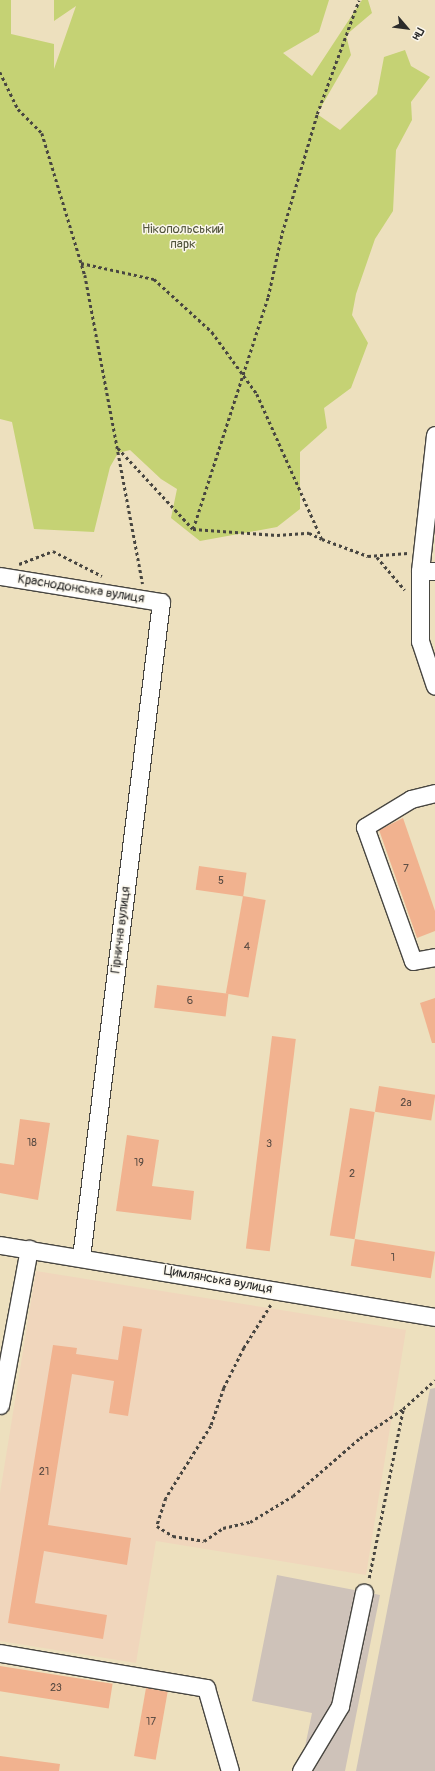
<!DOCTYPE html>
<meta charset="utf-8">
<style>
body{margin:0}
#map{position:relative;width:435px;height:1771px;overflow:hidden;background:#ede0be;font-family:Pangolin,sans-serif}
div>[style]{position:absolute}
.built>*{inset:0;background:#f0d6bc}
.industrial>*{inset:0;background:#cec2b9}
.green>*{inset:0;background:#c5d274}
.building>*{inset:0;background:#f1b28f;transform-origin:0 0}
.path>*{height:2.5px;margin-top:-1.25px;transform-origin:0;background:repeating-linear-gradient(90deg,#484641 0 3px,transparent 0 6px)}
.roads{filter:drop-shadow(1px 0 #484641) drop-shadow(-1px 0 #484641) drop-shadow(0 1px #484641) drop-shadow(0 -1px #484641)}
.minor>*{height:17px;margin:-8.5px;padding:0 8.5px;transform-origin:8.5px;border-radius:8.5px;background:#fff}
span{translate:-50% -50%;white-space:nowrap;text-align:center;line-height:1.15;-webkit-text-stroke:3px #fbf7ec;paint-order:stroke}
.number-label{font-size:11px;color:#5c4d44}
.number-label span{-webkit-text-stroke-width:0}
.park-label{font-size:13px;color:#52553d}
.street-label{font-size:13px;color:#2b2b2b}
.north{position:absolute;left:387px;top:8px;width:40px;height:40px;-webkit-text-stroke:3px #fbf7ec;paint-order:stroke;rotate:118deg;font-size:11px;font-weight:700;line-height:16px;text-align:center;color:#2b2b2b}
.north::after{content:'';display:block;margin:auto;width:14px;height:18px;background:#2b2b2b;clip-path:polygon(50% 0,100% 100%,50% 72%,0 100%)}
</style>
<div id="map">
<div class="built">
<div style="clip-path:polygon(36px 1271px,406px 1330px,366px 1575px,156px 1541px,136px 1663px,0 1641px,0 1493px)"></div>
</div>
<div class="industrial">
<div style="clip-path:polygon(435px 1388px,435px 1771px,356px 1771px,430px 1389px)"></div>
<div style="clip-path:polygon(277px 1575px,380px 1595px,345px 1771px,300px 1771px,312px 1713px,252px 1701px)"></div>
</div>
<div class="green">
<div style="clip-path:polygon(0 0,11px 0,11px 34px,54px 44px,54px 69px,76px 6px,54px 21px,54px 0,329px 0,319px 32px,283px 53px,312px 76px,362px 0,368px 0,372px 13px,346px 35px,351px 55px,317px 114px,340px 130px,377px 94px,384px 57px,405px 50px,411px 66px,430px 77px,411px 102px,412px 120px,396px 150px,393px 211px,375px 239px,356px 294px,352px 315px,368px 343px,351px 388px,324px 408px,327px 428px,300px 452px,300px 509px,277px 527px,200px 541px,171px 518px,177px 489px,161px 479px,130px 450px,118px 453px,110px 467px,94px 532px,34px 529px,12px 422px,0 419px)"></div>
</div>
<div class="building">
<div style="clip-path:polygon(403px 818px,435px 911px,435px 931px,417px 938px,379px 830px)"></div>
<div style="left:199px;top:866px;width:48px;height:24px;rotate:8deg"></div>
<div style="left:243px;top:896px;width:23px;height:99px;rotate:10deg"></div>
<div style="left:157px;top:985px;width:72px;height:23px;rotate:7deg"></div>
<div style="clip-path:polygon(435px 998px,435px 1043px,432px 1043px,420px 1003px)"></div>
<div style="left:272px;top:1036px;width:24px;height:214px;rotate:7deg"></div>
<div style="left:379px;top:1086px;width:57px;height:26px;rotate:9deg"></div>
<div style="left:350px;top:1108px;width:25px;height:129px;rotate:9deg"></div>
<div style="clip-path:polygon(20px 1119px,50px 1123px,38px 1200px,0 1193px,0 1163px,14px 1165px)"></div>
<div style="clip-path:polygon(127px 1135px,159px 1140px,152px 1186px,194px 1191px,191px 1220px,116px 1211px)"></div>
<div style="left:355px;top:1239px;width:81px;height:27px;rotate:9deg"></div>
<div style="clip-path:polygon(123px 1326px,142px 1329px,128px 1416px,109px 1413px,114px 1381px,72px 1374px,48px 1525px,131px 1538px,127px 1565px,44px 1551px,35px 1603px,107px 1615px,103px 1639px,8px 1623px,53px 1345px,77px 1348px,76px 1354px,118px 1360px)"></div>
<div style="left:0;top:1666px;width:114px;height:25px;rotate:9deg"></div>
<div style="left:146px;top:1688px;width:22px;height:69px;rotate:10deg"></div>
<div style="clip-path:polygon(0 1756px,60px 1764px,59px 1771px,0 1771px)"></div>
</div>
<div class="path">
<div style="left:0;top:72px;width:41px;rotate:64.1deg"></div>
<div style="left:18px;top:109px;width:34px;rotate:45deg"></div>
<div style="left:42px;top:133px;width:148px;rotate:73.2deg"></div>
<div style="left:85px;top:275px;width:314px;rotate:79.4deg"></div>
<div style="left:81px;top:263px;width:75px;rotate:12.4deg"></div>
<div style="left:154px;top:279px;width:79px;rotate:42.4deg"></div>
<div style="left:212px;top:332px;width:77px;rotate:54deg"></div>
<div style="left:257px;top:394px;width:159px;rotate:65.9deg"></div>
<div style="left:322px;top:539px;width:49px;rotate:20.3deg"></div>
<div style="left:368px;top:556px;width:40px;rotate:-4.3deg"></div>
<div style="left:118px;top:448px;width:110px;rotate:47.2deg"></div>
<div style="left:193px;top:529px;width:84px;rotate:4.1deg"></div>
<div style="left:277px;top:535px;width:32px;rotate:-4deg"></div>
<div style="left:309px;top:533px;width:14px;rotate:25deg"></div>
<div style="left:193px;top:529px;width:244px;rotate:-72.1deg"></div>
<div style="left:268px;top:297px;width:66px;rotate:-77.7deg"></div>
<div style="left:282px;top:233px;width:124px;rotate:-73.6deg"></div>
<div style="left:317px;top:114px;width:121px;rotate:-69.8deg"></div>
<div style="left:377px;top:557px;width:43px;rotate:49.7deg"></div>
<div style="left:19px;top:564px;width:36px;rotate:-21deg"></div>
<div style="left:53px;top:551px;width:55px;rotate:27deg"></div>
<div style="left:271px;top:1305px;width:51px;rotate:122.1deg"></div>
<div style="left:244px;top:1348px;width:45px;rotate:116.6deg"></div>
<div style="left:224px;top:1388px;width:40px;rotate:108.9deg"></div>
<div style="left:211px;top:1426px;width:85px;rotate:122deg"></div>
<div style="left:166px;top:1498px;width:29px;rotate:108deg"></div>
<div style="left:157px;top:1526px;width:19px;rotate:32deg"></div>
<div style="left:173px;top:1536px;width:31px;rotate:9deg"></div>
<div style="left:204px;top:1541px;width:23px;rotate:-34deg"></div>
<div style="left:223px;top:1528px;width:28px;rotate:-13deg"></div>
<div style="left:250px;top:1522px;width:50px;rotate:-31.2deg"></div>
<div style="left:293px;top:1496px;width:89px;rotate:-40.9deg"></div>
<div style="left:360px;top:1438px;width:52px;rotate:-34deg"></div>
<div style="left:369px;top:1578px;width:172px;rotate:-78.6deg"></div>
<div style="left:403px;top:1409px;width:43px;rotate:-42.2deg"></div>
</div>
<div class="roads">
<div class="minor">
<div style="left:435px;top:435px;width:137px;rotate:96.3deg"></div>
<div style="left:420px;top:571px;width:70px;rotate:90deg"></div>
<div style="left:420px;top:641px;width:47px;rotate:71.6deg"></div>
<div style="left:420px;top:571px;width:15px"></div>
<div style="left:0;top:576px;width:163px;rotate:9.2deg"></div>
<div style="left:161px;top:602px;width:660px;rotate:96.96deg"></div>
<div style="left:435px;top:793px;width:25px;rotate:166deg"></div>
<div style="left:411px;top:799px;width:54px;rotate:148.7deg"></div>
<div style="left:365px;top:827px;width:142px;rotate:70.3deg"></div>
<div style="left:413px;top:961px;width:22px;rotate:-10deg"></div>
<div style="left:0;top:1245px;width:441px;rotate:9.4deg"></div>
<div style="left:0;top:1405px;width:159px;rotate:-79.5deg"></div>
<div style="left:0;top:1653px;width:209px;rotate:9.6deg"></div>
<div style="left:206px;top:1688px;width:86px;rotate:73.9deg"></div>
<div style="left:301px;top:1771px;width:76px;rotate:-59deg"></div>
<div style="left:340px;top:1706px;width:116px;rotate:-78.1deg"></div>
</div>
</div>
<div class="number-label">
<span style="left:406px;top:869px">7</span>
<span style="left:221px;top:881px">5</span>
<span style="left:247px;top:947px">4</span>
<span style="left:190px;top:1001px">6</span>
<span style="left:406px;top:1103px">2а</span>
<span style="left:32px;top:1143px">18</span>
<span style="left:269px;top:1144px">3</span>
<span style="left:139px;top:1163px">19</span>
<span style="left:352px;top:1174px">2</span>
<span style="left:393px;top:1258px">1</span>
<span style="left:44px;top:1472px">21</span>
<span style="left:56px;top:1688px">23</span>
<span style="left:151px;top:1722px">17</span>
</div>
<div class="park-label">
<span style="left:183px;top:237px">Нікопольський<br>парк</span>
</div>
<div class="street-label">
<span style="left:81px;top:589px;rotate:9deg">Краснодонська вулиця</span>
<span style="left:121px;top:930px;rotate:-83deg">Гірнична вулиця</span>
<span style="left:218px;top:1280px;rotate:10deg">Цимлянська вулиця</span>
</div>
<div class="north">Пн</div>
</div>
